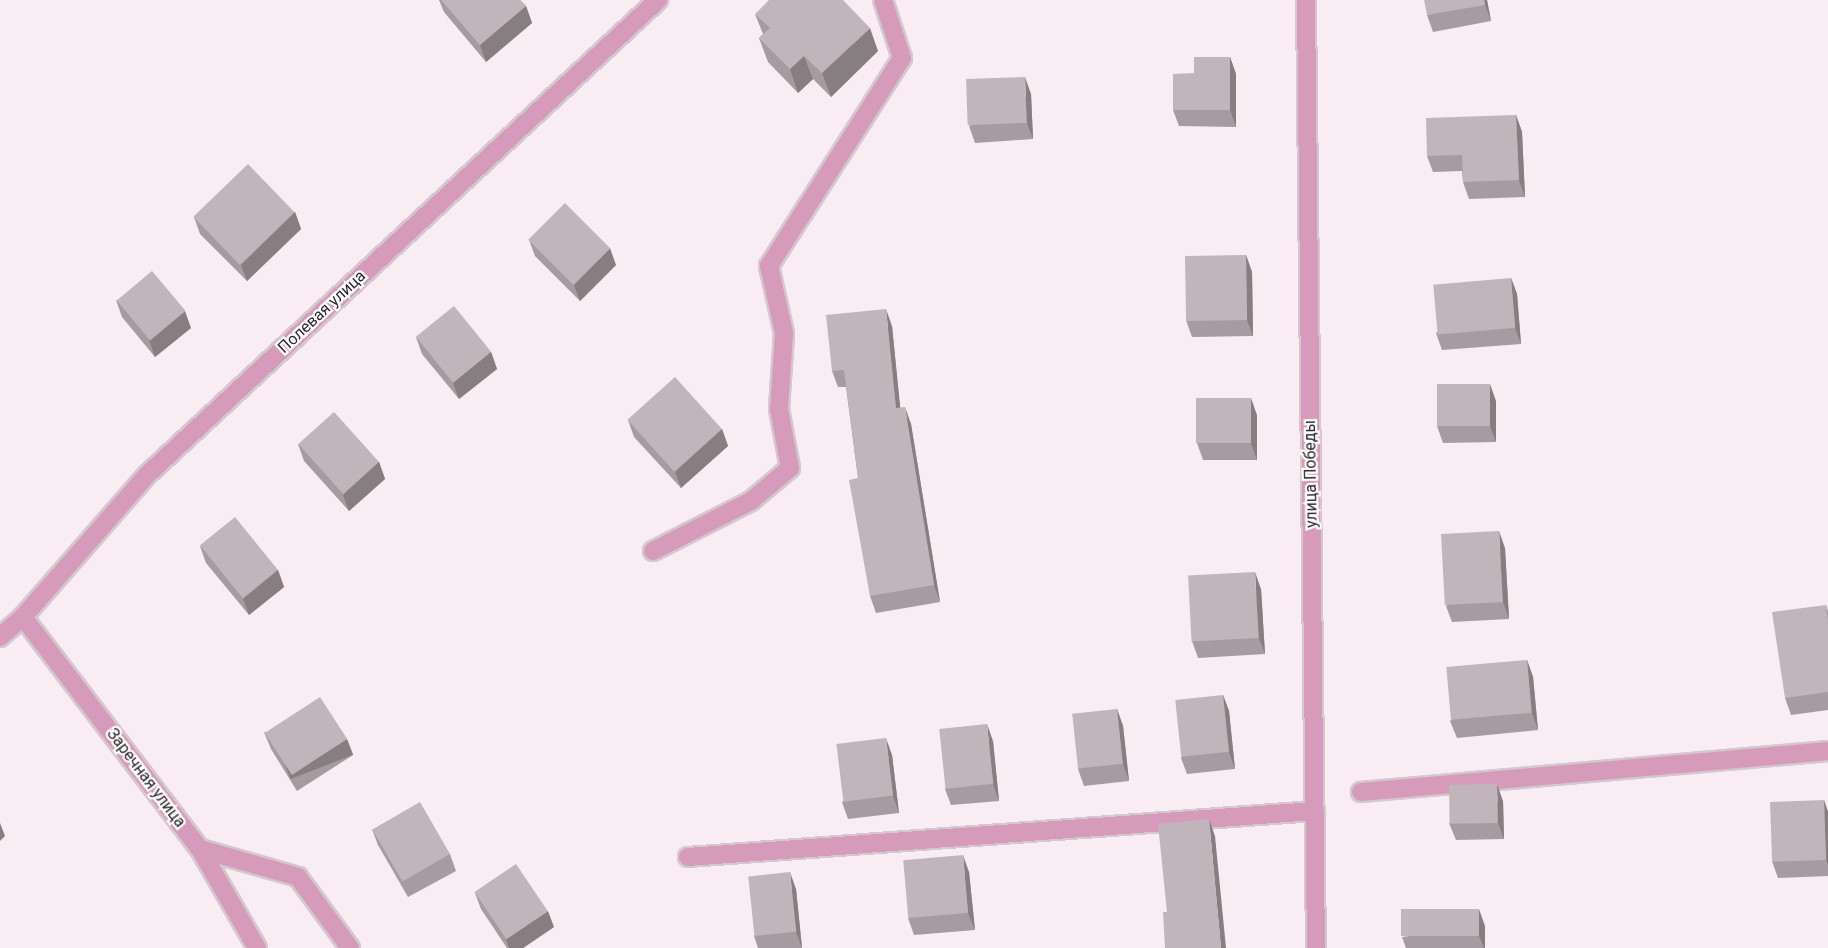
<!DOCTYPE html>
<meta charset="utf-8">
<style>
body{margin:0}
#map{position:relative;width:1828px;height:948px;overflow:hidden;background:#f9ecf2;font-family:Roboto,sans-serif}
div>[style]{position:absolute}
.roads{filter:drop-shadow(2px 0 #d4c8ce) drop-shadow(-2px 0 #d4c8ce) drop-shadow(0 2px #d4c8ce) drop-shadow(0 -2px #d4c8ce)}
.minor>*{height:18px;margin:-9px;padding:0 9px;transform-origin:9px;border-radius:9px;background:#d69bba}
.wall>*{inset:0;background:#a69ba0}
.shaded-wall>*{inset:0;background:#877e82;transform-origin:0 0}
.building>*{inset:0;background:#c1b4ba;transform-origin:0 0}
span{translate:-50% -50%;white-space:nowrap;text-align:center;line-height:1.15;-webkit-text-stroke:4.5px #fff;paint-order:stroke}
.street-label{font-size:16px;color:#2b2628}
</style>
<div id="map">
<div class="roads">
<div class="minor">
<div style="left:1306px;top:0;width:948px;rotate:89.4deg"></div>
<div style="left:653px;top:551px;width:110px;rotate:-27deg"></div>
<div style="left:751px;top:501px;width:51px;rotate:-40.2deg"></div>
<div style="left:790px;top:468px;width:60px;rotate:-100.6deg"></div>
<div style="left:779px;top:409px;width:76px;rotate:-86.2deg"></div>
<div style="left:784px;top:333px;width:69px;rotate:-102.6deg"></div>
<div style="left:769px;top:266px;width:247px;rotate:-57.4deg"></div>
<div style="left:902px;top:58px;width:61px;rotate:-108.1deg"></div>
<div style="left:23px;top:617px;width:292px;rotate:52.7deg"></div>
<div style="left:200px;top:849px;width:114px;rotate:60.1deg"></div>
<div style="left:0;top:637px;width:30px;rotate:-41deg"></div>
<div style="left:23px;top:617px;width:189px;rotate:-48.9deg"></div>
<div style="left:147px;top:475px;width:698px;rotate:-42.91deg"></div>
<div style="left:1361px;top:792px;width:469px;rotate:-5deg"></div>
<div style="left:200px;top:849px;width:102px;rotate:15.9deg"></div>
<div style="left:298px;top:877px;width:88px;rotate:53.8deg"></div>
<div style="left:688px;top:857px;width:629px;rotate:-4.2deg"></div>
</div>
</div>
<div class="wall">
<div style="clip-path:polygon(439px 0,520px 0,526px 6px,532px 23px,486px 62px,444px 12px)"></div>
<div style="clip-path:polygon(1487px 0,1491px 21px,1433px 32px,1427px 15px)"></div>
<div style="clip-path:polygon(755px 14px,878px 51px,831px 97px,813px 79px,798px 93px,768px 62px,759px 38px,763px 34px)"></div>
<div style="clip-path:polygon(1230px 57px,1236px 74px,1236px 127px,1179px 126px,1173px 110px,1194px 73px)"></div>
<div style="clip-path:polygon(1031px 94px,1033px 139px,975px 143px,969px 126px)"></div>
<div style="clip-path:polygon(1516px 115px,1522px 132px,1525px 197px,1469px 199px,1463px 182px,1462px 171px,1433px 172px,1427px 156px)"></div>
<div style="clip-path:polygon(295px 212px,301px 229px,247px 281px,200px 234px,194px 217px)"></div>
<div style="clip-path:polygon(529px 240px,616px 265px,580px 301px,535px 256px)"></div>
<div style="clip-path:polygon(1246px 255px,1252px 272px,1253px 336px,1192px 337px,1186px 320px)"></div>
<div style="clip-path:polygon(1511px 278px,1517px 294px,1521px 344px,1442px 350px,1436px 333px)"></div>
<div style="clip-path:polygon(116px 300px,191px 328px,155px 357px,122px 317px)"></div>
<div style="clip-path:polygon(892px 326px,900px 408px,911px 424px,940px 602px,876px 613px,870px 596px,858px 478px,846px 387px,838px 387px,832px 371px)"></div>
<div style="clip-path:polygon(416px 337px,491px 352px,497px 369px,459px 399px,422px 354px)"></div>
<div style="clip-path:polygon(1496px 401px,1496px 442px,1443px 443px,1437px 426px)"></div>
<div style="clip-path:polygon(1257px 415px,1257px 460px,1203px 460px,1197px 443px)"></div>
<div style="clip-path:polygon(628px 420px,722px 429px,728px 446px,681px 488px,634px 437px)"></div>
<div style="clip-path:polygon(298px 444px,379px 462px,385px 479px,349px 511px,304px 461px)"></div>
<div style="clip-path:polygon(200px 546px,278px 570px,284px 587px,249px 615px,206px 563px)"></div>
<div style="clip-path:polygon(1505px 548px,1509px 619px,1452px 622px,1446px 606px)"></div>
<div style="clip-path:polygon(1261px 589px,1265px 654px,1198px 658px,1192px 641px)"></div>
<div style="clip-path:polygon(1826px 605px,1828px 611px,1828px 710px,1791px 715px,1785px 698px)"></div>
<div style="clip-path:polygon(1527px 660px,1533px 677px,1538px 730px,1457px 738px,1450px 721px)"></div>
<div style="clip-path:polygon(1223px 695px,1229px 711px,1235px 769px,1187px 774px,1181px 758px)"></div>
<div style="clip-path:polygon(1117px 709px,1123px 726px,1129px 781px,1084px 786px,1078px 769px)"></div>
<div style="clip-path:polygon(264px 732px,347px 739px,353px 755px,297px 791px,271px 749px)"></div>
<div style="clip-path:polygon(993px 741px,999px 801px,951px 805px,945px 789px)"></div>
<div style="clip-path:polygon(892px 755px,899px 813px,848px 819px,842px 802px)"></div>
<div style="clip-path:polygon(1824px 800px,1828px 812px,1828px 876px,1778px 878px,1772px 861px)"></div>
<div style="clip-path:polygon(1503px 801px,1504px 839px,1456px 840px,1449px 823px)"></div>
<div style="clip-path:polygon(372px 829px,450px 854px,456px 871px,408px 897px,378px 845px)"></div>
<div style="clip-path:polygon(969px 872px,975px 930px,914px 935px,908px 918px)"></div>
<div style="clip-path:polygon(796px 889px,802px 948px,758px 948px,754px 936px)"></div>
<div style="clip-path:polygon(475px 893px,554px 927px,523px 948px,507px 948px,481px 909px)"></div>
<div style="clip-path:polygon(1485px 926px,1485px 948px,1406px 948px,1402px 937px)"></div>
</div>
<div class="shaded-wall">
<div style="clip-path:polygon(1484px 0,1487px 0,1491px 21px,1485px 5px)"></div>
<div style="clip-path:polygon(526px 6px,532px 23px,486px 62px,480px 45px)"></div>
<div style="clip-path:polygon(870px 28px,878px 51px,831px 97px,822px 73px)"></div>
<div style="clip-path:polygon(804px 56px,813px 79px,798px 93px,790px 69px)"></div>
<div style="clip-path:polygon(1230px 57px,1236px 74px,1236px 127px,1230px 110px)"></div>
<div style="clip-path:polygon(1025px 77px,1031px 94px,1033px 139px,1027px 123px)"></div>
<div style="clip-path:polygon(1516px 115px,1522px 132px,1525px 197px,1519px 180px)"></div>
<div style="clip-path:polygon(295px 212px,301px 229px,247px 281px,241px 265px)"></div>
<div style="clip-path:polygon(610px 248px,616px 265px,580px 301px,574px 285px)"></div>
<div style="clip-path:polygon(1246px 255px,1252px 272px,1253px 336px,1247px 320px)"></div>
<div style="clip-path:polygon(1511px 278px,1517px 294px,1521px 344px,1515px 328px)"></div>
<div style="clip-path:polygon(886px 309px,892px 326px,902px 425px,896px 408px)"></div>
<div style="clip-path:polygon(185px 311px,191px 328px,155px 357px,149px 340px)"></div>
<div style="clip-path:polygon(491px 352px,497px 369px,459px 399px,453px 383px)"></div>
<div style="clip-path:polygon(1490px 384px,1496px 401px,1496px 442px,1490px 426px)"></div>
<div style="clip-path:polygon(1251px 398px,1257px 415px,1257px 460px,1251px 443px)"></div>
<div style="clip-path:polygon(905px 407px,911px 424px,940px 602px,934px 585px)"></div>
<div style="clip-path:polygon(722px 429px,728px 446px,681px 488px,675px 472px)"></div>
<div style="clip-path:polygon(379px 462px,385px 479px,349px 511px,343px 495px)"></div>
<div style="clip-path:polygon(1499px 531px,1505px 548px,1509px 619px,1503px 602px)"></div>
<div style="clip-path:polygon(278px 570px,284px 587px,249px 615px,243px 599px)"></div>
<div style="clip-path:polygon(1255px 572px,1261px 589px,1265px 654px,1259px 638px)"></div>
<div style="clip-path:polygon(1527px 660px,1533px 677px,1538px 730px,1532px 713px)"></div>
<div style="clip-path:polygon(1223px 695px,1229px 711px,1235px 769px,1229px 752px)"></div>
<div style="clip-path:polygon(1117px 709px,1123px 726px,1129px 781px,1123px 764px)"></div>
<div style="clip-path:polygon(987px 724px,993px 741px,999px 801px,993px 784px)"></div>
<div style="clip-path:polygon(886px 738px,892px 755px,899px 813px,893px 796px)"></div>
<div style="left:347px;top:739px;width:17px;height:67px;rotate:69deg"></div>
<div style="clip-path:polygon(1497px 784px,1503px 801px,1504px 839px,1498px 823px)"></div>
<div style="clip-path:polygon(1824px 800px,1828px 812px,1828px 865px,1826px 860px)"></div>
<div style="clip-path:polygon(1209px 819px,1215px 836px,1226px 948px,1221px 948px)"></div>
<div style="clip-path:polygon(0 823px,5px 836px,0 841px)"></div>
<div style="clip-path:polygon(963px 855px,969px 872px,975px 930px,968px 913px)"></div>
<div style="clip-path:polygon(790px 872px,796px 889px,802px 948px,796px 932px)"></div>
<div style="clip-path:polygon(1479px 909px,1485px 926px,1485px 948px,1484px 948px,1479px 936px)"></div>
<div style="clip-path:polygon(548px 911px,554px 927px,523px 948px,509px 948px,506px 939px)"></div>
</div>
<div class="building">
<div style="clip-path:polygon(441px 0,520px 0,526px 6px,480px 45px)"></div>
<div style="clip-path:polygon(769px 0,843px 0,870px 28px,822px 73px,804px 56px,790px 69px,759px 38px,770px 28px,755px 14px)"></div>
<div style="clip-path:polygon(1424px 0,1484px 0,1485px 5px,1427px 15px)"></div>
<div style="clip-path:polygon(1194px 57px,1230px 57px,1230px 110px,1173px 110px,1173px 74px,1194px 73px)"></div>
<div style="left:1025px;top:77px;width:46px;height:59px;rotate:88deg"></div>
<div style="clip-path:polygon(1516px 115px,1519px 180px,1463px 182px,1462px 155px,1427px 156px,1426px 118px)"></div>
<div style="left:248px;top:164px;width:67px;height:76px;rotate:46deg"></div>
<div style="left:565px;top:203px;width:64px;height:52px;rotate:45deg"></div>
<div style="left:1246px;top:255px;width:65px;height:61px;rotate:89deg"></div>
<div style="left:152px;top:271px;width:52px;height:46px;rotate:50deg"></div>
<div style="left:1511px;top:278px;width:50px;height:78px;rotate:85deg"></div>
<div style="left:454px;top:306px;width:59px;height:49px;rotate:51deg"></div>
<div style="clip-path:polygon(886px 309px,896px 408px,905px 407px,934px 585px,870px 596px,849px 480px,858px 478px,844px 370px,832px 371px,826px 315px)"></div>
<div style="left:675px;top:377px;width:70px;height:64px;rotate:48deg"></div>
<div style="left:1490px;top:384px;width:42px;height:53px;rotate:90deg"></div>
<div style="left:1196px;top:398px;width:55px;height:45px"></div>
<div style="left:334px;top:412px;width:67px;height:48px;rotate:48deg"></div>
<div style="left:235px;top:517px;width:68px;height:45px;rotate:51deg"></div>
<div style="left:1499px;top:531px;width:71px;height:58px;rotate:87deg"></div>
<div style="left:1255px;top:572px;width:66px;height:67px;rotate:87deg"></div>
<div style="clip-path:polygon(1826px 605px,1828px 621px,1828px 692px,1785px 698px,1772px 612px)"></div>
<div style="left:1527px;top:660px;width:53px;height:81px;rotate:85deg"></div>
<div style="left:1223px;top:695px;width:57px;height:48px;rotate:84deg"></div>
<div style="left:320px;top:697px;width:50px;height:66px;rotate:57deg"></div>
<div style="left:1117px;top:709px;width:55px;height:45px;rotate:84deg"></div>
<div style="left:987px;top:724px;width:60px;height:48px;rotate:84deg"></div>
<div style="left:886px;top:738px;width:58px;height:50px;rotate:83deg"></div>
<div style="left:1497px;top:784px;width:39px;height:48px;rotate:89deg"></div>
<div style="left:1824px;top:800px;width:60px;height:54px;rotate:88deg"></div>
<div style="left:420px;top:802px;width:60px;height:55px;rotate:60deg"></div>
<div style="clip-path:polygon(1209px 819px,1221px 948px,1165px 948px,1163px 912px,1167px 912px,1158px 824px)"></div>
<div style="left:963px;top:855px;width:58px;height:60px;rotate:85deg"></div>
<div style="left:516px;top:864px;width:57px;height:50px;rotate:56deg"></div>
<div style="left:790px;top:872px;width:60px;height:42px;rotate:84deg"></div>
<div style="left:1479px;top:909px;width:27px;height:78px;rotate:90deg"></div>
</div>
<div class="street-label">
<span style="left:322px;top:312px;rotate:-43deg">Полевая улица</span>
<span style="left:1311px;top:474px;rotate:-91deg">улица Победы</span>
<span style="left:146px;top:778px;rotate:53deg">Заречная улица</span>
</div>
</div>
